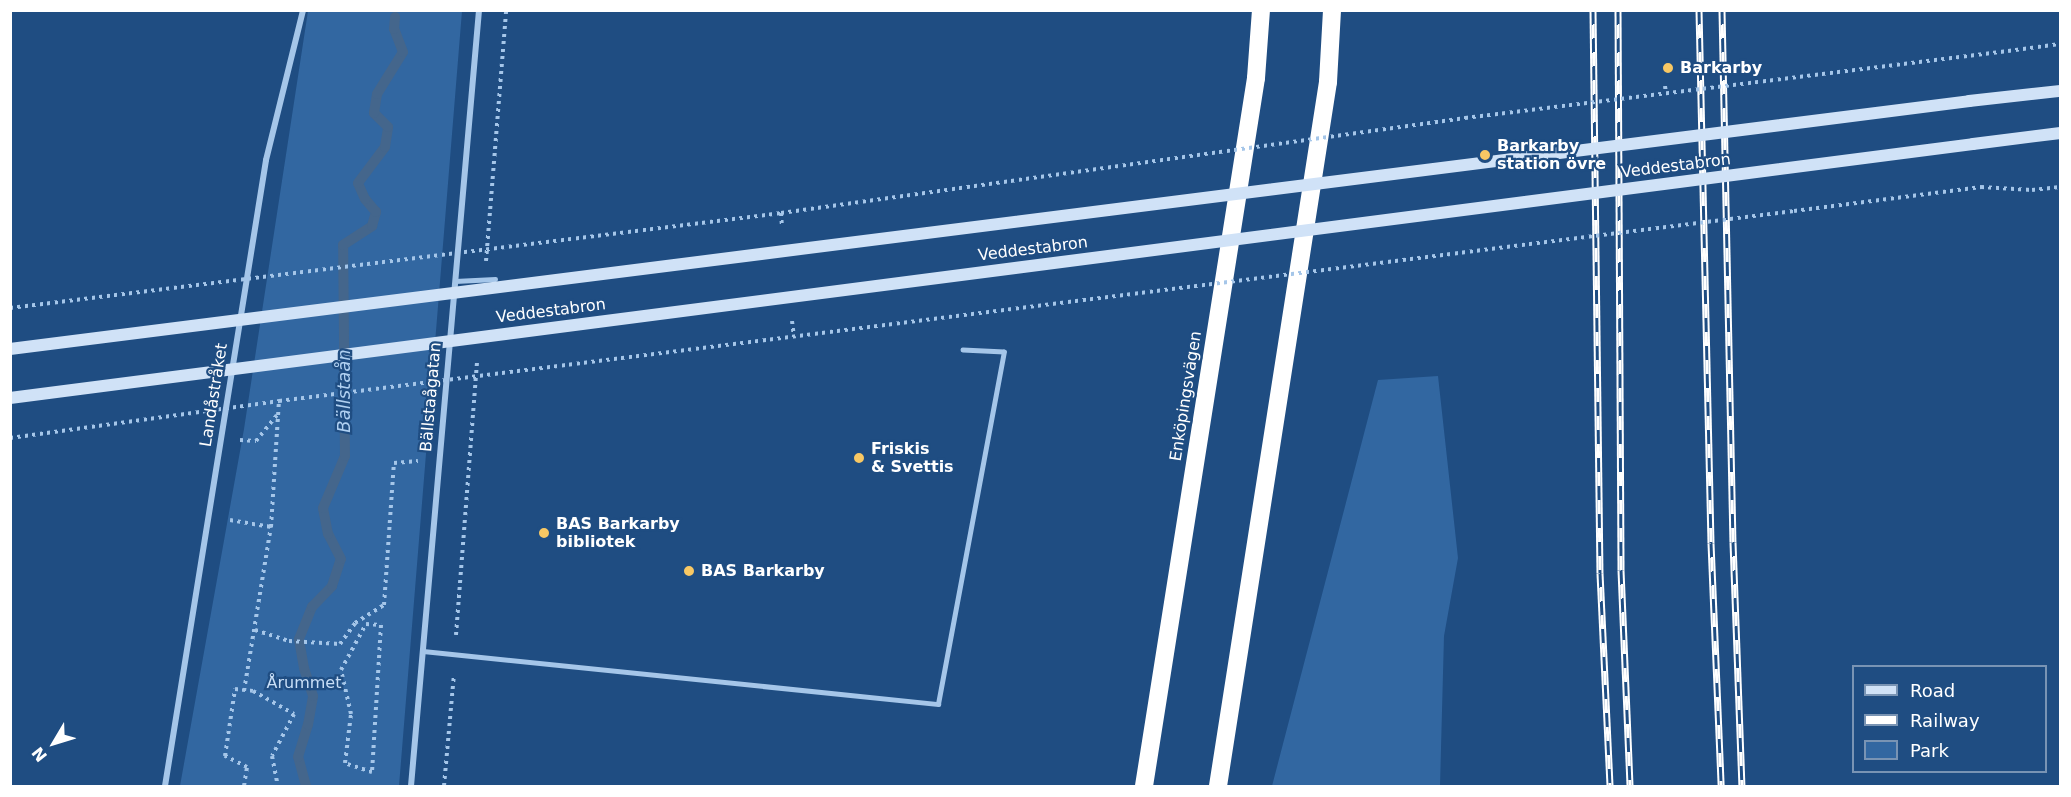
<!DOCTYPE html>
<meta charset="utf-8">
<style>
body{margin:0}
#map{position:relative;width:2071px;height:797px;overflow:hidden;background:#1f4d82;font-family:"DejaVu Sans",sans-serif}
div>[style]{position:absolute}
.green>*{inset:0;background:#3267a1}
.stream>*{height:10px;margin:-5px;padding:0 5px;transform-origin:5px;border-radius:5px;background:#44668c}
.path>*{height:4px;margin-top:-2px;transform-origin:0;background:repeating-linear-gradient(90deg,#a5c6e9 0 3px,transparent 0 7.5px)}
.lane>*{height:4.5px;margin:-2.25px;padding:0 2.25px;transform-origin:2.25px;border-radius:2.25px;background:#a5c6e9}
.street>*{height:6px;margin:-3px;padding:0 3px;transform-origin:3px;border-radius:3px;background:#a5c6e9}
.secondary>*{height:12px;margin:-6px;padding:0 6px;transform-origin:6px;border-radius:6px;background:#d0e2f7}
.highway>*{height:18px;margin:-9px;padding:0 9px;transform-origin:9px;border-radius:9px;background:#fff}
.rail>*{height:7px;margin-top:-3.5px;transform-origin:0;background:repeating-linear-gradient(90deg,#1f4d82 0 14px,#fff 0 28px);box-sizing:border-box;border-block:2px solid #fff}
.path-bridge>*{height:4px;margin-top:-2px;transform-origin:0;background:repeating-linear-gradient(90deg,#a5c6e9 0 3px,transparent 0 7.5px)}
.secondary-bridge>*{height:12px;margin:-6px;padding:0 6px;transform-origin:6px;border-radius:6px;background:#d0e2f7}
.dots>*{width:16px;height:16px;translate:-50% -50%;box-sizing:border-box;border:3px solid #1f4d82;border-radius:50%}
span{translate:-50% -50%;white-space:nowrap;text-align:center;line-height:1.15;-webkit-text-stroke:4.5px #1f4d82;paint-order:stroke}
.poi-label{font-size:16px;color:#fff;font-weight:700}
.left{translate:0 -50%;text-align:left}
.street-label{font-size:16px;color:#fff}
.park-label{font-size:16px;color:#c9dff7}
.water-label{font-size:18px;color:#b0d0f1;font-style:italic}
.frame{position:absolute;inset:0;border:12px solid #fff;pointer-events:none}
.legend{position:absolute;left:1852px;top:665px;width:195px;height:108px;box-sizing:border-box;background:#1f4d82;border:2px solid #7994b4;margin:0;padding:8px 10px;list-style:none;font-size:18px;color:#fff}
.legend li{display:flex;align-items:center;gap:12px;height:30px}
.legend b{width:30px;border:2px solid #7994b4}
.north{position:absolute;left:24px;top:713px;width:60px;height:60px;-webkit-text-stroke:4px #1f4d82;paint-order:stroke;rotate:232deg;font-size:16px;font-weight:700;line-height:24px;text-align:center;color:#fff}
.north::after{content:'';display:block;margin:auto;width:21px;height:27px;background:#fff;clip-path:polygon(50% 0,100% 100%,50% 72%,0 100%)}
</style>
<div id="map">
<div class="green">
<div style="clip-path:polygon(308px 11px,462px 11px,399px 786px,180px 786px,244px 429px)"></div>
<div style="clip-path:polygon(1438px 376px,1458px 558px,1444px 636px,1440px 786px,1272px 786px,1378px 380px)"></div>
</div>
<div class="stream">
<div style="left:306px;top:786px;width:30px;rotate:-105deg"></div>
<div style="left:298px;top:757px;width:34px;rotate:-73deg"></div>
<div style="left:308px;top:725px;width:29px;rotate:-80deg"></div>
<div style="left:313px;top:696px;width:29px;rotate:-108deg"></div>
<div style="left:304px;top:668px;width:29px;rotate:-100deg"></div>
<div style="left:299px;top:639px;width:35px;rotate:-68deg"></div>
<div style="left:312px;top:607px;width:29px;rotate:-46deg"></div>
<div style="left:332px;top:586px;width:28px;rotate:-72deg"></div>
<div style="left:341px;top:559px;width:28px;rotate:-117deg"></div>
<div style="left:328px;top:534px;width:26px;rotate:-101deg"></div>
<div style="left:323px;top:508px;width:56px;rotate:-67.1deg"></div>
<div style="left:345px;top:456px;width:211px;rotate:-90.5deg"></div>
<div style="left:343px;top:245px;width:35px;rotate:-33deg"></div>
<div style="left:372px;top:226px;width:15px;rotate:-74deg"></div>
<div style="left:376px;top:212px;width:17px;rotate:-130deg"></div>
<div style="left:365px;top:199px;width:17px;rotate:-114deg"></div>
<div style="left:358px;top:183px;width:45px;rotate:-53.1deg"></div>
<div style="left:385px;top:147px;width:20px;rotate:-81deg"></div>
<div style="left:388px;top:127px;width:20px;rotate:-135deg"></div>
<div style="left:374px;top:113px;width:19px;rotate:-81deg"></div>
<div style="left:377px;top:94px;width:49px;rotate:-58.2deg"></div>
<div style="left:403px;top:52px;width:25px;rotate:-111deg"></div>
<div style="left:394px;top:29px;width:12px;rotate:-85deg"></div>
</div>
<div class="path">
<div style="left:2008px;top:51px;width:52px;rotate:-7.7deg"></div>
<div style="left:1665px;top:86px;width:7px;rotate:82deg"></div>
<div style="left:1794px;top:211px;width:189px;rotate:-7.3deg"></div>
<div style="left:1981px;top:187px;width:51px;rotate:3.4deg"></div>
<div style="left:2032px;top:190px;width:28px;rotate:-6deg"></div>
<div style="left:781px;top:213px;width:14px;rotate:86deg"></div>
<div style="left:486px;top:261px;width:252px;rotate:-85.4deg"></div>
<div style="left:792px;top:321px;width:16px;rotate:83deg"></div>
<div style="left:240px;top:440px;width:16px;rotate:4deg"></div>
<div style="left:256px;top:441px;width:33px;rotate:-51deg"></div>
<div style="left:230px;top:520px;width:42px;rotate:9.7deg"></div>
<div style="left:366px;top:624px;width:15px;rotate:4deg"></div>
<div style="left:381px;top:625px;width:147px;rotate:93.5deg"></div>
<div style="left:372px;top:772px;width:28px;rotate:-162deg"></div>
<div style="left:345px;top:763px;width:49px;rotate:-83deg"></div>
<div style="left:351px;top:714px;width:45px;rotate:-102.8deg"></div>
<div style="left:341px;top:670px;width:52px;rotate:-61.5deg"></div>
<div style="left:255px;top:630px;width:36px;rotate:18deg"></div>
<div style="left:289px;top:641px;width:51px;rotate:3.4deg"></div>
<div style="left:340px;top:644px;width:26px;rotate:-54deg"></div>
<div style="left:355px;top:623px;width:34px;rotate:-32deg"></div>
<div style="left:384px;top:605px;width:142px;rotate:-86deg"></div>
<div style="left:394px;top:463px;width:24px;rotate:-5deg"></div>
<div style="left:456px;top:635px;width:275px;rotate:-85.6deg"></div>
<div style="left:244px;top:691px;width:166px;rotate:-80.7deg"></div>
<div style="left:271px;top:527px;width:126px;rotate:-86.4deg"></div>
<div style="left:244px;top:786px;width:19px;rotate:-81deg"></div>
<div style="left:247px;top:767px;width:25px;rotate:-153deg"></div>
<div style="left:225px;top:756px;width:68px;rotate:-81.5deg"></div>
<div style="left:235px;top:689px;width:18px;rotate:6deg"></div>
<div style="left:253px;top:691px;width:47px;rotate:29.3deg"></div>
<div style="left:294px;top:714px;width:47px;rotate:117.6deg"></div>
<div style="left:272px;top:756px;width:31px;rotate:79deg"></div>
<div style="left:444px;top:786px;width:111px;rotate:-84.9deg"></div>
</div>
<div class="lane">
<div style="left:455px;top:281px;width:40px;rotate:-2.9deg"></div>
<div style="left:423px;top:651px;width:518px;rotate:5.88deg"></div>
<div style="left:938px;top:704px;width:358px;rotate:-79.4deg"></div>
<div style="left:1004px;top:352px;width:41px;rotate:-177.2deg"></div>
</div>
<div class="street">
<div style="left:165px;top:786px;width:634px;rotate:-80.83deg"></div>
<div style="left:266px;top:160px;width:154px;rotate:-76.1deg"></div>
<div style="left:411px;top:786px;width:779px;rotate:-84.99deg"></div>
</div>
<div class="secondary">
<div style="left:1969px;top:101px;width:92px;rotate:-6.3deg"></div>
<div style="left:1973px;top:144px;width:88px;rotate:-7.2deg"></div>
</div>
<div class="highway">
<div style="left:1144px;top:786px;width:717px;rotate:-81.01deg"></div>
<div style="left:1256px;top:78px;width:68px;rotate:-85.8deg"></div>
<div style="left:1218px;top:786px;width:713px;rotate:-81.12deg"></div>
<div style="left:1328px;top:82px;width:72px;rotate:-86.8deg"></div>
</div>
<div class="rail">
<div style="left:1593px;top:10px;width:563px;rotate:89.29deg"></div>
<div style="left:1600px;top:573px;width:213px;rotate:87.3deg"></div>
<div style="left:1618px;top:10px;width:560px;rotate:89.69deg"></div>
<div style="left:1621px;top:570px;width:216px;rotate:87.6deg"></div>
<div style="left:1699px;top:10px;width:533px;rotate:88.71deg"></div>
<div style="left:1711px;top:543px;width:243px;rotate:87.6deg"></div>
<div style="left:1722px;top:10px;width:532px;rotate:88.82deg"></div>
<div style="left:1733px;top:542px;width:244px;rotate:87.9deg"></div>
</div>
<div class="path-bridge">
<div style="left:10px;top:308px;width:777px;rotate:-7.02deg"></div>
<div style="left:781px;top:213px;width:691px;rotate:-7.91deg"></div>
<div style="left:1465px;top:118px;width:547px;rotate:-7.03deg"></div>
<div style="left:10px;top:438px;width:272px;rotate:-7.8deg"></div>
<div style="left:279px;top:401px;width:1527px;rotate:-7.15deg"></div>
</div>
<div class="secondary-bridge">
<div style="left:10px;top:349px;width:1975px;rotate:-7.21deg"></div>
<div style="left:10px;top:398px;width:1979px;rotate:-7.37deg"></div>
</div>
<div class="dots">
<div style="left:1668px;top:68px;background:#f8c864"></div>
<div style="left:1485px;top:155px;background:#f8c864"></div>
<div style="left:859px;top:458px;background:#f8c864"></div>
<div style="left:544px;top:533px;background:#f8c864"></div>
<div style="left:689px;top:571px;background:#f8c864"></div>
</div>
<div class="poi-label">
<span class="left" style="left:1680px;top:68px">Barkarby</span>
<span class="left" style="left:1497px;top:155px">Barkarby<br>station övre</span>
<span class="left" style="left:871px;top:458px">Friskis<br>&amp; Svettis</span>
<span class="left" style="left:556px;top:533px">BAS Barkarby<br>bibliotek</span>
<span class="left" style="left:701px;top:571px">BAS Barkarby</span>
</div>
<div class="street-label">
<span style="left:1676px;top:166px;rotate:-7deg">Veddestabron</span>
<span style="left:1033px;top:249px;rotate:-7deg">Veddestabron</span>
<span style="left:551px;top:311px;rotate:-7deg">Veddestabron</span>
<span style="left:214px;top:395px;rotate:-81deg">Landåstråket</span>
<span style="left:1186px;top:396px;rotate:-81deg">Enköpingsvägen</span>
<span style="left:431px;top:397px;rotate:-85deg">Bällstaågatan</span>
</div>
<div class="park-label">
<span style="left:304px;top:683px">Årummet</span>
</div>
<div class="water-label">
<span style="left:344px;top:391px;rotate:-90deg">Bällstaån</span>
</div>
<div class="frame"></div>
<ul class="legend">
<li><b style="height:8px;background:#d0e2f7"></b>Road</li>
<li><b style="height:8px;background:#fff"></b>Railway</li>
<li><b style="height:16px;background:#3267a1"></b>Park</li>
</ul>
<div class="north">N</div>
</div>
